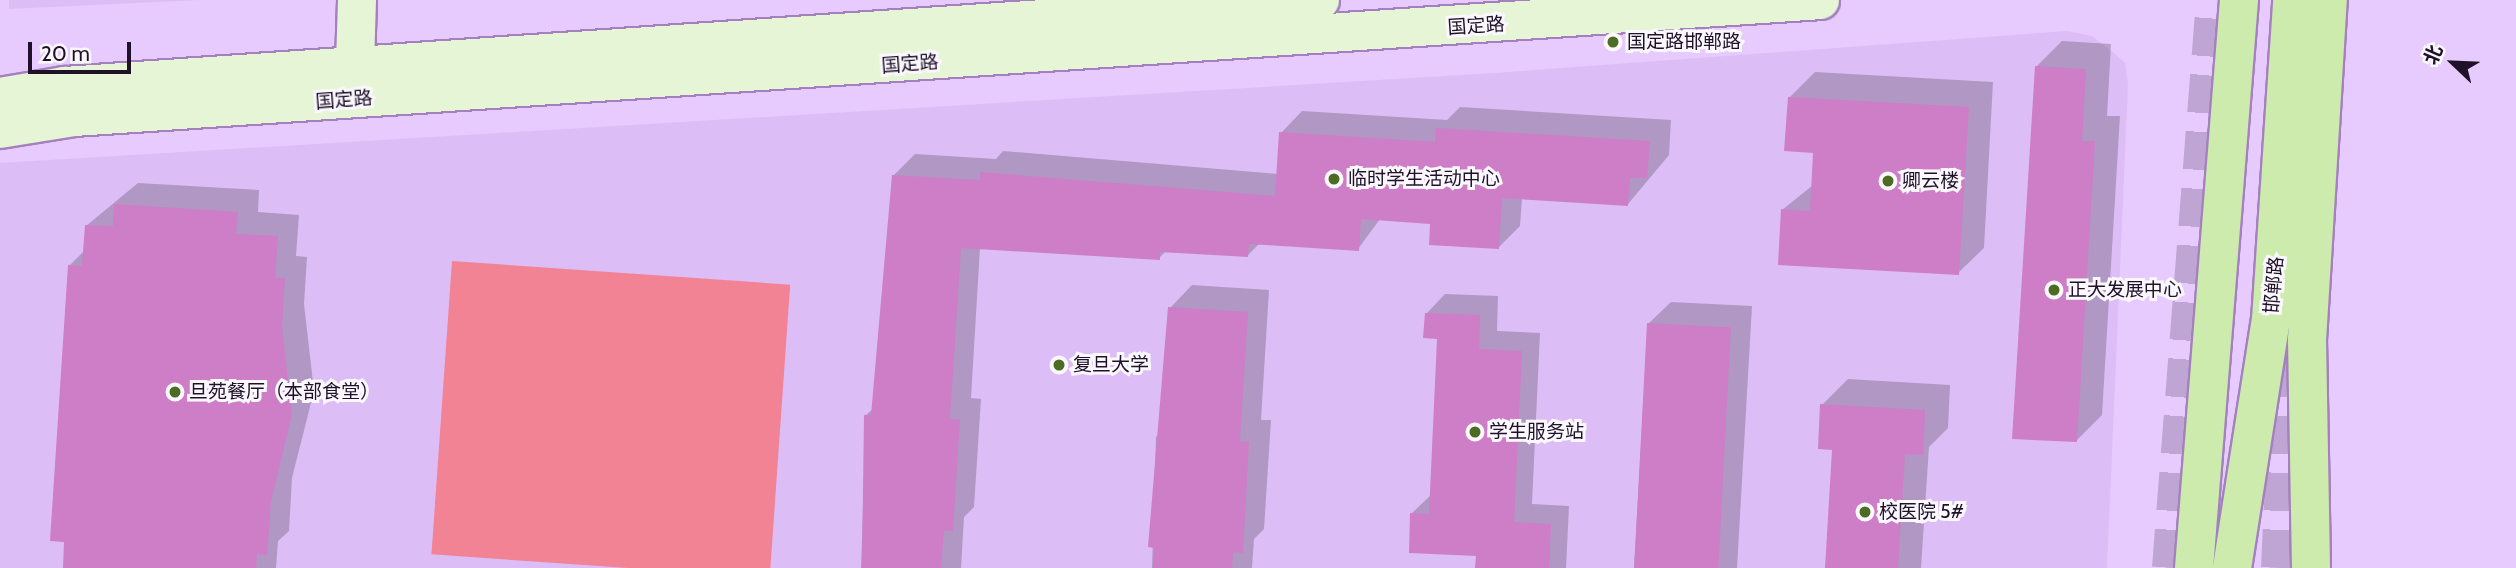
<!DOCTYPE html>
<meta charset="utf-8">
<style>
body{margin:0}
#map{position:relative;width:2516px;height:568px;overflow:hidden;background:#e7cafe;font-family:Cabin,"Noto Sans SC",sans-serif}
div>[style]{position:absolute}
.built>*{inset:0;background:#ddbdf6}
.green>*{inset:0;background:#f18395;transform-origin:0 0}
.shadow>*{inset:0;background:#0003}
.building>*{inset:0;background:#ce7dc7;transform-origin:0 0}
.highway-tunnel>*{height:38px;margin-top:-19px;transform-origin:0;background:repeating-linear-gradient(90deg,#bfa5d3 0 38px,transparent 0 57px)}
.roads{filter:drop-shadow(2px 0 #a481be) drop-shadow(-2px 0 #a481be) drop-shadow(0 2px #a481be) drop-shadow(0 -2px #a481be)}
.secondary>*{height:38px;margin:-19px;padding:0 19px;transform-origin:19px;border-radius:19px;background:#e6f5d6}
.primary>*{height:38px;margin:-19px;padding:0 19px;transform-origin:19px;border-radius:19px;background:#cdebad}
.dots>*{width:19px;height:19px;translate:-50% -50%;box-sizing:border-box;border:4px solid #faf7fd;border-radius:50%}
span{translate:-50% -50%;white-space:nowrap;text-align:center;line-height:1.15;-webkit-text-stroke:6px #faf7fd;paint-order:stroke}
.street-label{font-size:19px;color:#1f1128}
.poi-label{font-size:19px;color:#1f1128}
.left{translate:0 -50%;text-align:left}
.north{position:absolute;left:2418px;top:28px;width:70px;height:70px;-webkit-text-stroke:5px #faf7fd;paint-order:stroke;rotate:293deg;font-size:19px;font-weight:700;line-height:28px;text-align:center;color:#1f1128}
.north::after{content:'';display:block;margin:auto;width:24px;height:32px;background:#1f1128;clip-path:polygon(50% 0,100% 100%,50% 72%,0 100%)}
.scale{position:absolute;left:28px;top:42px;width:103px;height:32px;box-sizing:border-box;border:4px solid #1f1128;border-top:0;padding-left:9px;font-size:21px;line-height:24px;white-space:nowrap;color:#1f1128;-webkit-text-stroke:5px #faf7fd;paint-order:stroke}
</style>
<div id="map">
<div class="built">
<div style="clip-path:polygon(9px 0,199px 0,9px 9px)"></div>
<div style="clip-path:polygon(2067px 31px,2092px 36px,2114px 53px,2125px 63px,2128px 84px,2107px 568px,0 568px,0 163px,1495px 73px)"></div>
</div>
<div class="green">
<div style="left:452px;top:261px;width:339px;height:294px;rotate:4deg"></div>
</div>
<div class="shadow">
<div style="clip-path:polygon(2062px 41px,2111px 44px,2107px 116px,2120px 116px,2102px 415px,2076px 441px,2036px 67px)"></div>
<div style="clip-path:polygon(1815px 72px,1993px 82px,1984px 248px,1958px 273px,1782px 210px,1813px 185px,1815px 151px,1789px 98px)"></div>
<div style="clip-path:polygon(1460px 107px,1671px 120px,1669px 155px,1628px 204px,1522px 198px,1520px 226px,1499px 247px,1432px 222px,1380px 219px,1358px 249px,1260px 243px,1248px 255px,1166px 251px,1159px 258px,980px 248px,971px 398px,981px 399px,974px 507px,964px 517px,961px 568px,861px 568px,866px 415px,874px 408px,893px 176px,915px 154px,996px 159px,1003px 151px,1278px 174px,1281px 133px,1302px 111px,1447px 120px)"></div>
<div style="clip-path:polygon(138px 183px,259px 190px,258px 212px,299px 215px,296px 256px,307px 257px,304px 304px,314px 391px,292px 478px,289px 531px,278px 541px,276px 568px,65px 568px,69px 266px,85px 250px,86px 226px)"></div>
<div style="clip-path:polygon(1192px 285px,1269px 290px,1261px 420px,1271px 420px,1264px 529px,1254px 539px,1252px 568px,1152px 568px,1156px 437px,1163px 430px,1170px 308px)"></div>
<div style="clip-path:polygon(1445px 294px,1498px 296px,1497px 331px,1540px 333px,1532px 504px,1569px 506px,1566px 568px,1477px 568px,1478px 555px,1412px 513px,1432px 494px,1438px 337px,1427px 313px)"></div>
<div style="clip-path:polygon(1671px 302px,1752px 306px,1737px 568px,1634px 568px,1648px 324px)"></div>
<div style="clip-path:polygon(1848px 379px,1950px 385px,1948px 428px,1929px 447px,1921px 568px,1827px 568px,1834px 448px,1822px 405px)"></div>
</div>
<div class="building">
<div style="clip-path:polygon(2035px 66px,2086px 69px,2082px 141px,2095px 141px,2077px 442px,2012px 439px)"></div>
<div style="clip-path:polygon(1788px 97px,1969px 107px,1959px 275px,1778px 265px,1781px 209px,1810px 211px,1813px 153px,1784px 151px)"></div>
<div style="clip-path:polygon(1436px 128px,1650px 141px,1647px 178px,1630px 178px,1628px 206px,1502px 198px,1499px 249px,1429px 245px,1430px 224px,1361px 219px,1359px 251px,1249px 244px,1248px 257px,1160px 252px,1160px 260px,961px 248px,950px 419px,960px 420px,953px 531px,944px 530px,941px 568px,862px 568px,864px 415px,871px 415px,892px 175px,980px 180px,980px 172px,1275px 196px,1279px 132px,1435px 142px)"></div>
<div style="clip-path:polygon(114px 204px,238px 212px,236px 234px,278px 236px,275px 278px,285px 278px,282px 327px,292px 414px,271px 502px,267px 555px,257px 554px,256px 568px,63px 568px,64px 542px,50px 541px,68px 265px,82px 266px,85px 225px,113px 226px)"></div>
<div style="clip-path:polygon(1168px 307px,1248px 312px,1240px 441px,1249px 442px,1243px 553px,1233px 552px,1232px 568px,1153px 568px,1154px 548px,1148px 547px)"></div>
<div style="clip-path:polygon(1425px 313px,1480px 315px,1479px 349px,1522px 351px,1514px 522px,1551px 524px,1549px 568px,1475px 568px,1476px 556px,1409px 553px,1410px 513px,1429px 514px,1437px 339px,1423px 338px)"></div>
<div style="left:1647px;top:323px;width:84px;height:245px;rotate:3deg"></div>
<div style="clip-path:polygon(1820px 404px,1925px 410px,1923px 455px,1905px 454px,1898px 568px,1825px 568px,1832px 450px,1818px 449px)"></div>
</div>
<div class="highway-tunnel">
<div style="left:2171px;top:568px;width:570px;rotate:-85.57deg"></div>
<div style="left:2280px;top:568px;width:243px;rotate:-87.4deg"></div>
</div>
<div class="roads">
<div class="secondary">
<div style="left:354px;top:96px;width:96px;rotate:-88.2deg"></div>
<div style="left:0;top:97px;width:66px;rotate:-9.6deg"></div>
<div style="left:65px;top:86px;width:1258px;rotate:-3.92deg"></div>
<div style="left:0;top:129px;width:75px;rotate:-9.2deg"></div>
<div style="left:74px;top:117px;width:1750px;rotate:-3.83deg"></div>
</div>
<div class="primary">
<div style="left:2194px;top:568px;width:570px;rotate:-85.47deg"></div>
<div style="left:2232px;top:568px;width:251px;rotate:-81.1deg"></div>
<div style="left:2271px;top:320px;width:321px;rotate:-86.2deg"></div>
<div style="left:2311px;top:568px;width:228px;rotate:-91deg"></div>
<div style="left:2307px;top:340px;width:341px;rotate:-86.5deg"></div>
</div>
</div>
<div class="dots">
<div style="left:1613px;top:42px;background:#4c6c23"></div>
<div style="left:1334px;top:179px;background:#4c6c23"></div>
<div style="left:1888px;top:181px;background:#4c6c23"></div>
<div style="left:2054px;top:290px;background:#4c6c23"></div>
<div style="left:1059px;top:365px;background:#4c6c23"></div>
<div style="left:175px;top:392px;background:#4c6c23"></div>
<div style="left:1475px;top:432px;background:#4c6c23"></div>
<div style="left:1865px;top:512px;background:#4c6c23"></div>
</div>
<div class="street-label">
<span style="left:1476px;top:26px;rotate:-4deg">国定路</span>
<span style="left:910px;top:64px;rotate:-4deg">国定路</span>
<span style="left:344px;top:100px;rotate:-4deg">国定路</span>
<span style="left:2274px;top:285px;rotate:-85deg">邯郸路</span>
</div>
<div class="poi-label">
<span class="left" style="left:1627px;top:42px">国定路邯郸路</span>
<span class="left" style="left:1348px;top:179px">临时学生活动中心</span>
<span class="left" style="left:1902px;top:181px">卿云楼</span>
<span class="left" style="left:2068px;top:290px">正大发展中心</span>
<span class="left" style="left:1073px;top:365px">复旦大学</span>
<span class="left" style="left:189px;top:392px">旦苑餐厅（本部食堂）</span>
<span class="left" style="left:1489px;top:432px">学生服务站</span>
<span class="left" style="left:1879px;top:512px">校医院 5#</span>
</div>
<div class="north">北</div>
<div class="scale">20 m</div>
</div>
